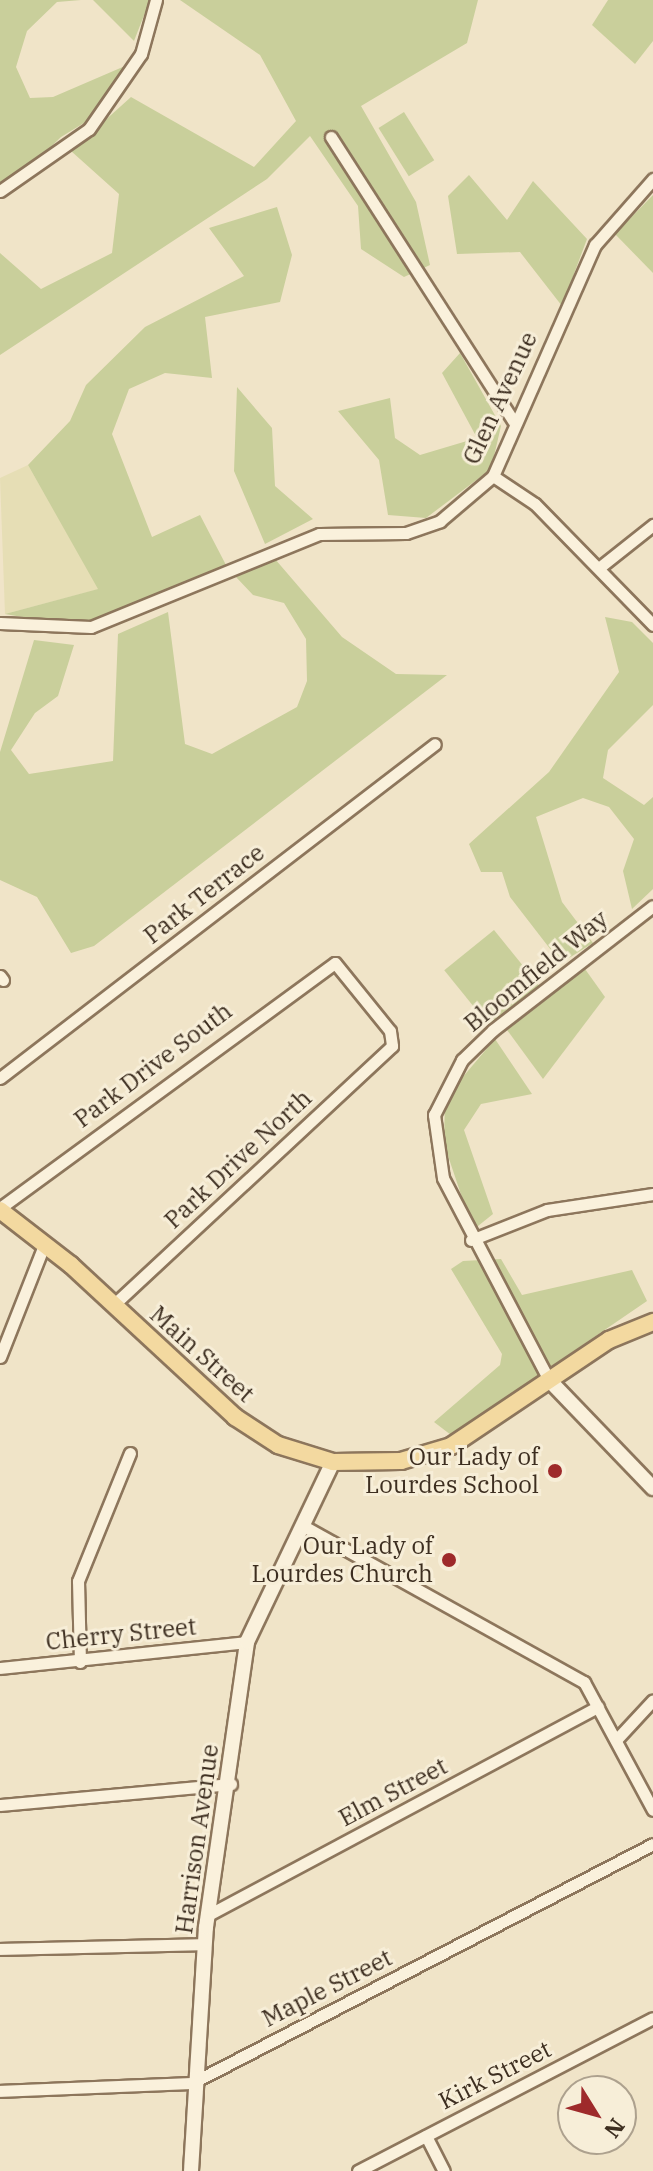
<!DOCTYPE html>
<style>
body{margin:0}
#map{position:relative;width:653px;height:2171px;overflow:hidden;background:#f0e4c8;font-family:"IBM Plex Serif",serif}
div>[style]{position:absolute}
.farmland>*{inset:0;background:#e6deb5}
.green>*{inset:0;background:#c9cf9b;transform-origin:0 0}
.roads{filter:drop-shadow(2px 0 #8d765c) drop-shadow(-2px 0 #8d765c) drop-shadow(0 2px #8d765c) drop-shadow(0 -2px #8d765c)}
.street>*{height:11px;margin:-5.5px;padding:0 5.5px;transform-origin:5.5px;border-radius:5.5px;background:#faf1dc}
.secondary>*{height:14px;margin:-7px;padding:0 7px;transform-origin:7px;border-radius:7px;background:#faf1dc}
.primary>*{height:16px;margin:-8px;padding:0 8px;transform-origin:8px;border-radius:8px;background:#f3d9a0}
.dots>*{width:22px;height:22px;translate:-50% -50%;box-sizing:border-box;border:4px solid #f7eed8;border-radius:50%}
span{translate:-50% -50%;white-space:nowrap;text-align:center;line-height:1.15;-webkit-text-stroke:6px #f7eed8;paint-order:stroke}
.street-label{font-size:24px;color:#3d2e20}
.poi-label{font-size:24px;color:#3d2e20}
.right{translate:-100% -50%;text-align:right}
.north{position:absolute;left:557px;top:2075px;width:80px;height:80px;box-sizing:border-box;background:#f7eed8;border:2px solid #ada18e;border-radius:50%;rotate:127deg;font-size:22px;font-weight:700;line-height:32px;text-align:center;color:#3d2e20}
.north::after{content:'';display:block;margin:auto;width:28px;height:36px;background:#9e2a2b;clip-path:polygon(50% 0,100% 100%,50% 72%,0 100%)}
</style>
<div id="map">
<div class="farmland">
<div style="clip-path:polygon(28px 465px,99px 589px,5px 614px,0 478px)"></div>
</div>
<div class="green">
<div style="clip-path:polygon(0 0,81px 0,57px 2px,27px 31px,16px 67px,30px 98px,53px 97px,125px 66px,97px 115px,61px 137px,0 197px)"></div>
<div style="clip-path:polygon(93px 0,150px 0,134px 41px)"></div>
<div style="clip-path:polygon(180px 0,478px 0,467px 43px,361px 106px,416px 202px,430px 265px,404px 277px,361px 249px,358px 206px,310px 136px,267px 179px,0 355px,0 253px,41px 289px,112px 253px,119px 194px,71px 151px,131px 97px,254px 167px,296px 121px,260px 55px)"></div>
<div style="clip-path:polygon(608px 0,653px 0,653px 41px,635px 64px,592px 25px)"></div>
<div style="left:404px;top:112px;width:57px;height:30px;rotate:58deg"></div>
<div style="clip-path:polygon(469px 175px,507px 220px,533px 181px,587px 239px,562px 306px,520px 252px,457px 254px,448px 196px)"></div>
<div style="clip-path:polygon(653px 195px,653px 273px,615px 234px)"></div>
<div style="clip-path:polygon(277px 207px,292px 255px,280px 302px,205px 317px,212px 378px,165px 373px,129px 389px,112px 434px,152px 537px,200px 515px,226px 565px,116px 618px,68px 625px,5px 614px,98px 589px,28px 465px,70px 421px,86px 385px,145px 327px,244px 276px,209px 228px)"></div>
<div style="clip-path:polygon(460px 353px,501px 426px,491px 469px,426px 518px,388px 515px,379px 460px,338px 411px,390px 398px,395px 438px,420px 455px,477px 438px,442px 373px)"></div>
<div style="clip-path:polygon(237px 387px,272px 428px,275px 486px,313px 519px,265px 544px,234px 471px)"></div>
<div style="clip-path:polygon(275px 559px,342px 637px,396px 674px,447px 675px,94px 946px,71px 953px,37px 897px,0 880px,0 752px,34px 640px,74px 645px,58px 696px,35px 713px,11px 750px,29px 774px,113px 761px,118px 634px,168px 612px,185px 744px,212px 754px,297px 707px,307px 681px,306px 639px,284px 603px,253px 595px,236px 577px)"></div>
<div style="clip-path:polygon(605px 617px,632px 622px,653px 643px,653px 705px,608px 750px,603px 778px,644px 805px,653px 797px,653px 889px,632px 909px,623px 871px,634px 839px,609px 807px,583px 798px,536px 817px,562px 902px,593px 943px,561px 963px,510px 897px,502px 872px,481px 872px,469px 844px,549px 772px,619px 672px)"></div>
<div style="left:494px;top:930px;width:73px;height:64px;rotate:51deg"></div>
<div style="clip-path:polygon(585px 969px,605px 997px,543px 1079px,507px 1030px)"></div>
<div style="clip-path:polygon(495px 1039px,532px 1094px,481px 1104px,464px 1130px,493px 1214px,473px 1230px,444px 1144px,445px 1098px)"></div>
<div style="clip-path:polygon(501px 1259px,522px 1295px,632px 1270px,647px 1301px,451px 1435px,434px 1422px,500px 1365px,502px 1354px,451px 1269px,463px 1261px)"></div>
</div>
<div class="roads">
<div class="street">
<div style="left:331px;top:137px;width:337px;rotate:57.3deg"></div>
<div style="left:0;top:191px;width:108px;rotate:-34.9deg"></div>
<div style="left:89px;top:129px;width:91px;rotate:-55.3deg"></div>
<div style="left:141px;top:54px;width:56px;rotate:-74.5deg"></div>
<div style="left:493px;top:476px;width:50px;rotate:33.7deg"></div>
<div style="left:535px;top:504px;width:169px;rotate:45.7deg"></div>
<div style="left:600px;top:567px;width:68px;rotate:-38.4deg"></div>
<div style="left:0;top:623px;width:91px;rotate:2.5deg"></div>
<div style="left:91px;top:627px;width:246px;rotate:-22.2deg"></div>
<div style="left:319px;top:534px;width:87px;rotate:-0.7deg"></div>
<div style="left:406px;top:533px;width:36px;rotate:-19deg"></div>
<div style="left:440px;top:521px;width:70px;rotate:-40.3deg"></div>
<div style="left:493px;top:476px;width:253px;rotate:-66.2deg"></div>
<div style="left:595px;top:245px;width:88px;rotate:-48.7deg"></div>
<div style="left:0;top:976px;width:5px;rotate:53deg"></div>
<div style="left:0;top:1078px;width:548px;rotate:-37.52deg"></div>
<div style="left:0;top:1208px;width:415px;rotate:-36.2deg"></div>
<div style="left:335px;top:963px;width:87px;rotate:51deg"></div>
<div style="left:390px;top:1031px;width:15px;rotate:82deg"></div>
<div style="left:392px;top:1046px;width:381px;rotate:137.1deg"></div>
<div style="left:471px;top:1240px;width:82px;rotate:-21.5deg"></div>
<div style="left:547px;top:1210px;width:107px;rotate:-8.6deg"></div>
<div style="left:0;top:1357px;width:123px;rotate:-68.5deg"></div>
<div style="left:549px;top:1380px;width:228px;rotate:-117.7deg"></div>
<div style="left:443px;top:1178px;width:64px;rotate:-98.1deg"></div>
<div style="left:434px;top:1115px;width:62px;rotate:-63deg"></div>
<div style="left:462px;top:1060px;width:43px;rotate:-44.1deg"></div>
<div style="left:493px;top:1030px;width:202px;rotate:-37.8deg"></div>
<div style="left:307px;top:1528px;width:317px;rotate:29.1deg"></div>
<div style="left:584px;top:1682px;width:145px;rotate:61.7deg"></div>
<div style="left:80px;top:1662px;width:81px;rotate:-91.4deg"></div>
<div style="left:78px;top:1581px;width:138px;rotate:-67.9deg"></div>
<div style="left:0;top:1668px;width:248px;rotate:-6deg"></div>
<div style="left:616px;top:1740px;width:54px;rotate:-47.2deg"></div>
<div style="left:0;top:1805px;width:232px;rotate:-5.2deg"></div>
<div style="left:208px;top:1915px;width:442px;rotate:-28.1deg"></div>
<div style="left:0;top:1949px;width:204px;rotate:-1.4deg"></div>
<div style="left:0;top:2091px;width:192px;rotate:-2.4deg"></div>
<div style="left:192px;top:2083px;width:519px;rotate:-27.4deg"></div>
<div style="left:426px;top:2136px;width:39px;rotate:63deg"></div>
<div style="left:358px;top:2171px;width:332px;rotate:-27.4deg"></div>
</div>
<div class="secondary">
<div style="left:549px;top:1380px;width:150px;rotate:46.1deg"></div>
<div style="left:191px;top:2171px;width:244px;rotate:-86.5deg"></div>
<div style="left:206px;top:1927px;width:288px;rotate:-81.8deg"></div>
<div style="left:247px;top:1642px;width:199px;rotate:-64.5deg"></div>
</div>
<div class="primary">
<div style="left:0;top:1210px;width:90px;rotate:37.8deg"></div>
<div style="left:71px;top:1265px;width:224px;rotate:42.8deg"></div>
<div style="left:235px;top:1417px;width:51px;rotate:33.1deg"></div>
<div style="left:278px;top:1445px;width:58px;rotate:17.2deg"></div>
<div style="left:333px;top:1462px;width:68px;rotate:-0.8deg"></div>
<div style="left:401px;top:1461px;width:52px;rotate:-16.7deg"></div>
<div style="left:451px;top:1446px;width:190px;rotate:-33.9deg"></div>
<div style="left:609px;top:1340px;width:48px;rotate:-22.2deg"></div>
</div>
</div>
<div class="dots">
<div style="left:555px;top:1471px;background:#9e2a2b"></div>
<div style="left:449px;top:1560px;background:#9e2a2b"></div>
</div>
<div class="street-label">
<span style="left:500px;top:398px;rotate:-65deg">Glen Avenue</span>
<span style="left:204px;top:894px;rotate:-38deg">Park Terrace</span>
<span style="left:536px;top:971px;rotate:-39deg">Bloomfield Way</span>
<span style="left:153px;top:1065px;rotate:-37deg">Park Drive South</span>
<span style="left:238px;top:1159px;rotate:-43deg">Park Drive North</span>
<span style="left:202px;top:1354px;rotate:42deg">Main Street</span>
<span style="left:121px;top:1634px;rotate:-6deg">Cherry Street</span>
<span style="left:393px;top:1792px;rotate:-28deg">Elm Street</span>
<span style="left:197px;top:1839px;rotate:-82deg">Harrison Avenue</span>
<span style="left:327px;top:1988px;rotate:-27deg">Maple Street</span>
<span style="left:495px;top:2075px;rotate:-27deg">Kirk Street</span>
</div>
<div class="poi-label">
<span class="right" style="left:539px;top:1471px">Our Lady of<br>Lourdes School</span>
<span class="right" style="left:433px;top:1560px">Our Lady of<br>Lourdes Church</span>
</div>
<div class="north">N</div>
</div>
